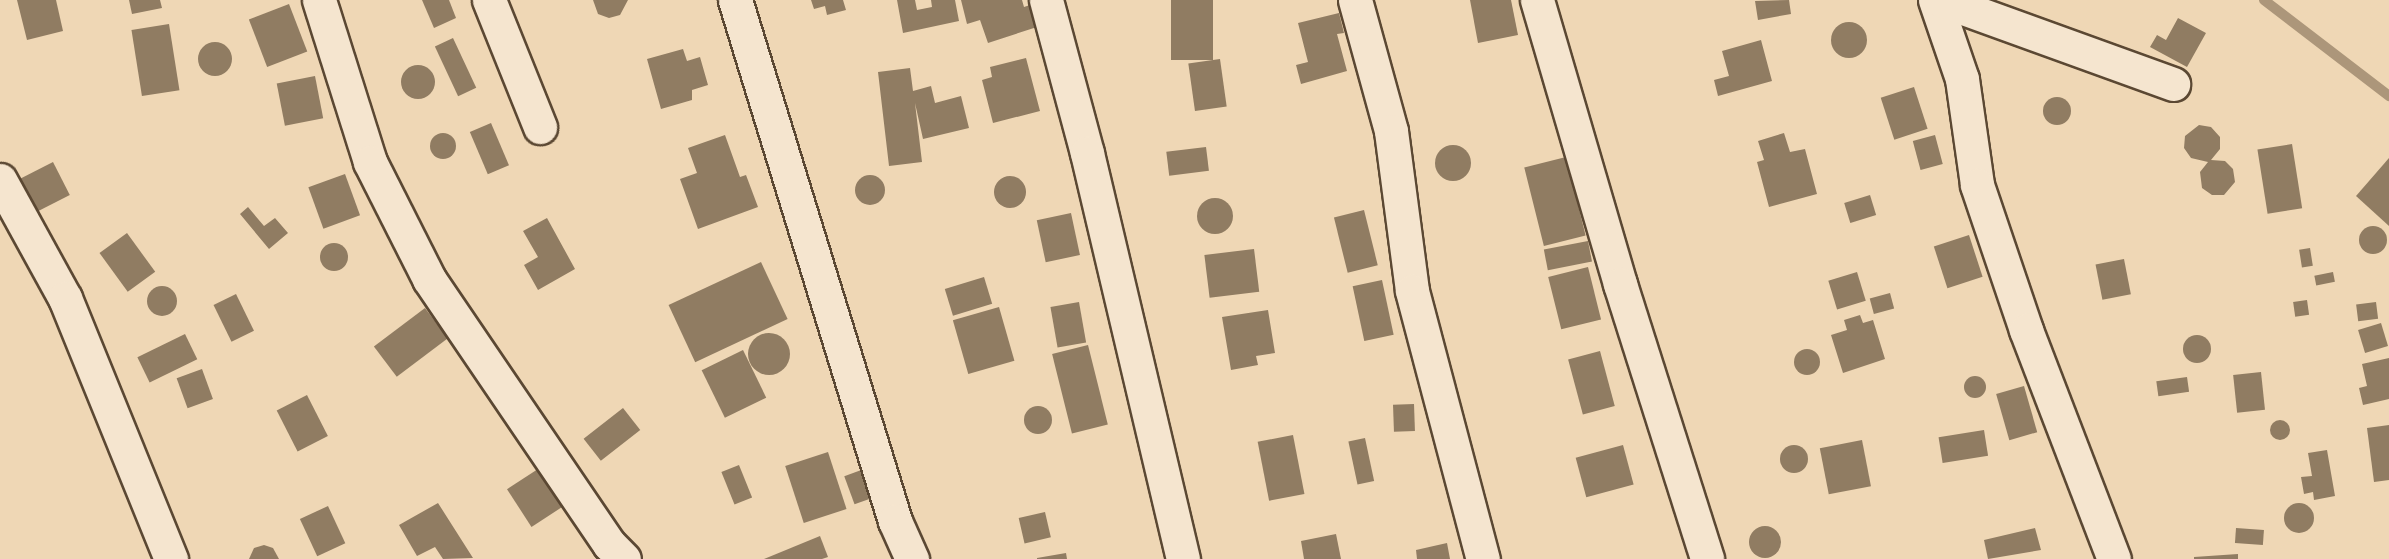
<!DOCTYPE html>
<style>
body{margin:0}
#map{position:relative;width:2389px;height:559px;overflow:hidden;background:#efd7b5;font-family:"Gentium Book Plus",serif}
div>[style]{position:absolute}
.stream>*{height:10px;margin:-5px;padding:0 5px;transform-origin:5px;border-radius:5px;background:#ac967a}
.building>*{inset:0;background:#907c62;transform-origin:0 0}
.round{border-radius:50%}
.roads{filter:drop-shadow(2px 0 #5b4833) drop-shadow(-2px 0 #5b4833) drop-shadow(0 2px #5b4833) drop-shadow(0 -2px #5b4833)}
.minor>*{height:33px;margin:-16.5px;padding:0 16.5px;transform-origin:16.5px;border-radius:16.5px;background:#f5e5cf}
span{translate:-50% -50%;white-space:nowrap;text-align:center;line-height:1.15;-webkit-text-stroke:6px #f5e5cf;paint-order:stroke}
</style>
<div id="map">
<div class="stream">
<div style="left:2264px;top:0;width:158px;rotate:37.5deg"></div>
</div>
<div class="building">
<div style="clip-path:polygon(17px 0,56px 0,63px 31px,27px 40px)"></div>
<div style="clip-path:polygon(129px 0,160px 0,162px 8px,132px 14px)"></div>
<div style="clip-path:polygon(422px 0,449px 0,456px 18px,434px 28px)"></div>
<div style="clip-path:polygon(593px 0,628px 0,620px 15px,609px 18px,598px 14px)"></div>
<div style="clip-path:polygon(811px 0,843px 0,846px 10px,827px 15px,825px 6px,814px 9px)"></div>
<div style="clip-path:polygon(897px 0,915px 0,917px 10px,932px 7px,931px 0,955px 0,959px 21px,903px 33px)"></div>
<div style="clip-path:polygon(961px 0,1022px 0,1024px 7px,1030px 5px,1037px 27px,988px 43px,980px 20px,967px 24px)"></div>
<div style="left:1171px;top:0;width:42px;height:60px"></div>
<div style="clip-path:polygon(1470px 0,1511px 0,1518px 35px,1478px 43px)"></div>
<div style="clip-path:polygon(1789px 0,1791px 14px,1758px 20px,1755px 1px)"></div>
<div style="left:289px;top:4px;width:51px;height:43px;rotate:69deg"></div>
<div style="clip-path:polygon(1339px 13px,1344px 33px,1337px 34px,1347px 71px,1301px 84px,1296px 65px,1308px 62px,1298px 23px)"></div>
<div style="clip-path:polygon(2178px 18px,2206px 33px,2187px 67px,2150px 47px,2157px 35px,2166px 40px)"></div>
<div class="round" style="left:1831px;top:22px;width:36px;height:36px"></div>
<div style="left:169px;top:24px;width:67px;height:38px;rotate:81deg"></div>
<div style="left:453px;top:38px;width:55px;height:20px;rotate:65deg"></div>
<div style="clip-path:polygon(1761px 40px,1772px 81px,1718px 96px,1714px 80px,1729px 76px,1722px 51px)"></div>
<div class="round" style="left:198px;top:42px;width:34px;height:34px"></div>
<div style="clip-path:polygon(683px 49px,687px 61px,700px 57px,708px 85px,692px 90px,692px 100px,661px 109px,647px 59px)"></div>
<div style="clip-path:polygon(1026px 58px,1040px 111px,993px 123px,982px 80px,992px 77px,990px 67px)"></div>
<div style="left:1220px;top:59px;width:48px;height:32px;rotate:82deg"></div>
<div class="round" style="left:401px;top:65px;width:34px;height:34px"></div>
<div style="clip-path:polygon(910px 68px,913px 91px,931px 86px,935px 103px,961px 96px,969px 128px,923px 139px,915px 103px,922px 162px,889px 166px,878px 72px)"></div>
<div style="left:315px;top:76px;width:43px;height:39px;rotate:79deg"></div>
<div style="left:1914px;top:87px;width:44px;height:35px;rotate:72deg"></div>
<div class="round" style="left:2043px;top:97px;width:28px;height:28px"></div>
<div style="left:491px;top:123px;width:46px;height:23px;rotate:67deg"></div>
<div style="clip-path:polygon(2199px 125px,2211px 127px,2220px 137px,2220px 149px,2211px 160px,2225px 161px,2233px 169px,2235px 182px,2224px 195px,2212px 195px,2202px 188px,2200px 172px,2208px 162px,2191px 158px,2184px 148px,2185px 136px)"></div>
<div class="round" style="left:430px;top:133px;width:26px;height:26px"></div>
<div style="clip-path:polygon(1784px 133px,1790px 152px,1805px 149px,1817px 194px,1769px 207px,1757px 162px,1764px 160px,1758px 141px)"></div>
<div style="clip-path:polygon(725px 135px,740px 177px,746px 175px,758px 207px,698px 229px,680px 179px,697px 173px,688px 148px)"></div>
<div style="left:1935px;top:135px;width:30px;height:23px;rotate:75deg"></div>
<div style="left:2292px;top:144px;width:65px;height:35px;rotate:81deg"></div>
<div class="round" style="left:1435px;top:145px;width:36px;height:36px"></div>
<div style="left:1206px;top:147px;width:24px;height:40px;rotate:83deg"></div>
<div style="left:1566px;top:157px;width:81px;height:43px;rotate:76deg"></div>
<div style="clip-path:polygon(2389px 158px,2389px 226px,2356px 196px)"></div>
<div style="left:53px;top:162px;width:37px;height:38px;rotate:63deg"></div>
<div style="left:345px;top:174px;width:44px;height:39px;rotate:70deg"></div>
<div class="round" style="left:855px;top:175px;width:30px;height:30px"></div>
<div class="round" style="left:994px;top:176px;width:32px;height:32px"></div>
<div style="left:1870px;top:195px;width:21px;height:27px;rotate:73deg"></div>
<div class="round" style="left:1197px;top:198px;width:36px;height:36px"></div>
<div style="clip-path:polygon(248px 207px,264px 226px,275px 218px,288px 233px,269px 249px,240px 214px)"></div>
<div style="left:1364px;top:210px;width:57px;height:31px;rotate:76deg"></div>
<div style="left:1071px;top:213px;width:43px;height:35px;rotate:78deg"></div>
<div style="clip-path:polygon(547px 218px,575px 269px,538px 290px,524px 265px,538px 257px,523px 231px)"></div>
<div class="round" style="left:2359px;top:226px;width:28px;height:28px"></div>
<div style="left:127px;top:233px;width:48px;height:34px;rotate:54deg"></div>
<div style="left:1969px;top:235px;width:44px;height:37px;rotate:72deg"></div>
<div style="left:1588px;top:241px;width:21px;height:45px;rotate:79deg"></div>
<div class="round" style="left:320px;top:243px;width:28px;height:28px"></div>
<div style="left:2310px;top:248px;width:18px;height:11px;rotate:81deg"></div>
<div style="left:1254px;top:249px;width:43px;height:50px;rotate:83deg"></div>
<div style="left:2124px;top:259px;width:36px;height:29px;rotate:79deg"></div>
<div style="left:761px;top:262px;width:63px;height:102px;rotate:65deg"></div>
<div style="left:1588px;top:267px;width:54px;height:41px;rotate:76deg"></div>
<div style="left:1857px;top:272px;width:30px;height:30px;rotate:73deg"></div>
<div style="left:2333px;top:272px;width:10px;height:19px;rotate:79deg"></div>
<div style="left:984px;top:277px;width:28px;height:41px;rotate:73deg"></div>
<div style="left:1382px;top:280px;width:56px;height:30px;rotate:78deg"></div>
<div class="round" style="left:147px;top:286px;width:30px;height:30px"></div>
<div style="left:1890px;top:293px;width:16px;height:21px;rotate:75deg"></div>
<div style="left:236px;top:294px;width:41px;height:25px;rotate:64deg"></div>
<div style="left:2307px;top:300px;width:15px;height:14px;rotate:82deg"></div>
<div style="left:1079px;top:302px;width:41px;height:29px;rotate:80deg"></div>
<div style="left:2376px;top:302px;width:17px;height:20px;rotate:83deg"></div>
<div style="left:999px;top:307px;width:56px;height:48px;rotate:74deg"></div>
<div style="left:425px;top:308px;width:38px;height:64px;rotate:53deg"></div>
<div style="clip-path:polygon(1268px 310px,1275px 353px,1256px 356px,1258px 365px,1231px 370px,1222px 317px)"></div>
<div style="clip-path:polygon(1860px 315px,1863px 323px,1873px 320px,1885px 359px,1843px 373px,1831px 335px,1847px 330px,1844px 320px)"></div>
<div style="left:2381px;top:323px;width:24px;height:24px;rotate:73deg"></div>
<div class="round" style="left:748px;top:333px;width:42px;height:42px"></div>
<div style="left:185px;top:334px;width:28px;height:53px;rotate:64deg"></div>
<div class="round" style="left:2183px;top:335px;width:28px;height:28px"></div>
<div style="left:1088px;top:345px;width:82px;height:37px;rotate:76deg"></div>
<div class="round" style="left:1794px;top:349px;width:26px;height:26px"></div>
<div style="left:743px;top:350px;width:53px;height:46px;rotate:64deg"></div>
<div style="left:1600px;top:351px;width:57px;height:33px;rotate:75deg"></div>
<div style="clip-path:polygon(2389px 358px,2389px 399px,2363px 405px,2359px 388px,2367px 386px,2362px 364px)"></div>
<div style="left:202px;top:369px;width:32px;height:27px;rotate:70deg"></div>
<div style="left:2261px;top:372px;width:38px;height:28px;rotate:84deg"></div>
<div class="round" style="left:1964px;top:376px;width:22px;height:22px"></div>
<div style="left:2187px;top:377px;width:15px;height:31px;rotate:82deg"></div>
<div style="left:2024px;top:386px;width:48px;height:29px;rotate:74deg"></div>
<div style="left:307px;top:395px;width:46px;height:34px;rotate:63deg"></div>
<div style="left:1414px;top:404px;width:27px;height:21px;rotate:88deg"></div>
<div class="round" style="left:1024px;top:406px;width:28px;height:28px"></div>
<div style="left:623px;top:408px;width:28px;height:50px;rotate:52deg"></div>
<div class="round" style="left:2270px;top:420px;width:20px;height:20px"></div>
<div style="clip-path:polygon(2389px 425px,2389px 480px,2374px 482px,2367px 428px)"></div>
<div style="left:1984px;top:430px;width:26px;height:46px;rotate:81deg"></div>
<div style="left:1293px;top:435px;width:60px;height:36px;rotate:79deg"></div>
<div style="left:1365px;top:438px;width:44px;height:17px;rotate:78deg"></div>
<div style="left:1862px;top:440px;width:47px;height:43px;rotate:79deg"></div>
<div class="round" style="left:1780px;top:445px;width:28px;height:28px"></div>
<div style="left:1623px;top:445px;width:41px;height:49px;rotate:75deg"></div>
<div style="clip-path:polygon(2327px 450px,2335px 496px,2314px 500px,2313px 492px,2304px 494px,2301px 477px,2312px 476px,2308px 453px)"></div>
<div style="left:828px;top:452px;width:60px;height:45px;rotate:72deg"></div>
<div style="left:739px;top:465px;width:35px;height:19px;rotate:68deg"></div>
<div style="left:538px;top:469px;width:45px;height:37px;rotate:57deg"></div>
<div style="left:864px;top:469px;width:30px;height:21px;rotate:70deg"></div>
<div style="clip-path:polygon(438px 503px,473px 558px,443px 559px,435px 547px,417px 556px,399px 525px)"></div>
<div class="round" style="left:2284px;top:503px;width:30px;height:30px"></div>
<div style="left:328px;top:506px;width:41px;height:31px;rotate:65deg"></div>
<div style="left:1045px;top:512px;width:26px;height:27px;rotate:77deg"></div>
<div class="round" style="left:1749px;top:526px;width:32px;height:32px"></div>
<div style="clip-path:polygon(2035px 528px,2041px 550px,1988px 559px,1984px 540px)"></div>
<div style="left:2236px;top:528px;width:28px;height:15px;rotate:4deg"></div>
<div style="clip-path:polygon(1336px 534px,1341px 559px,1304px 559px,1301px 541px)"></div>
<div style="clip-path:polygon(820px 536px,828px 557px,822px 559px,764px 559px)"></div>
<div style="clip-path:polygon(1447px 543px,1450px 559px,1417px 559px,1416px 550px)"></div>
<div style="clip-path:polygon(264px 545px,273px 548px,279px 559px,249px 559px,254px 548px)"></div>
<div style="clip-path:polygon(1066px 553px,1067px 559px,1037px 559px,1037px 558px)"></div>
<div style="clip-path:polygon(2238px 554px,2238px 559px,2194px 559px,2194px 557px)"></div>
</div>
<div class="roads">
<div class="minor">
<div style="left:319px;top:0;width:170px;rotate:72.5deg"></div>
<div style="left:370px;top:162px;width:131px;rotate:63.2deg"></div>
<div style="left:429px;top:279px;width:320px;rotate:55.8deg"></div>
<div style="left:609px;top:544px;width:21px;rotate:45deg"></div>
<div style="left:489px;top:0;width:137px;rotate:68.1deg"></div>
<div style="left:735px;top:0;width:545px;rotate:72.93deg"></div>
<div style="left:895px;top:521px;width:42px;rotate:65.9deg"></div>
<div style="left:1046px;top:0;width:158px;rotate:75deg"></div>
<div style="left:1087px;top:153px;width:417px;rotate:76.7deg"></div>
<div style="left:1355px;top:0;width:136px;rotate:74.6deg"></div>
<div style="left:1391px;top:131px;width:161px;rotate:82.5deg"></div>
<div style="left:1412px;top:291px;width:277px;rotate:75.2deg"></div>
<div style="left:1537px;top:0;width:296px;rotate:73.7deg"></div>
<div style="left:1620px;top:284px;width:288px;rotate:72.4deg"></div>
<div style="left:1935px;top:0;width:83px;rotate:71.1deg"></div>
<div style="left:1962px;top:79px;width:107px;rotate:81.9deg"></div>
<div style="left:1977px;top:185px;width:153px;rotate:71.3deg"></div>
<div style="left:2026px;top:330px;width:245px;rotate:69deg"></div>
<div style="left:1941px;top:0;width:247px;rotate:19.9deg"></div>
<div style="left:0;top:180px;width:135px;rotate:61.2deg"></div>
<div style="left:65px;top:298px;width:282px;rotate:67.9deg"></div>
</div>
</div>
</div>
